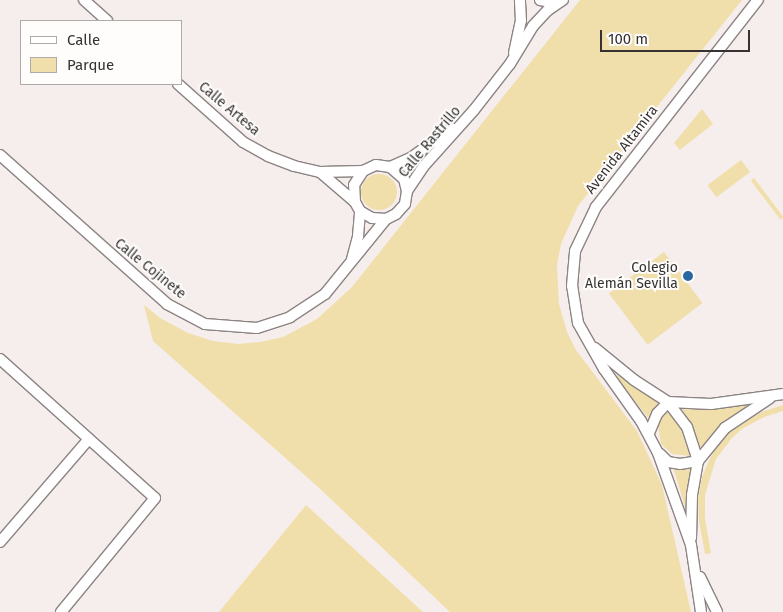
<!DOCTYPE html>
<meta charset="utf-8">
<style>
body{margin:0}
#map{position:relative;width:783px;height:612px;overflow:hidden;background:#f6eeec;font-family:"Fira Sans",sans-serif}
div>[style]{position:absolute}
.green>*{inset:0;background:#f0dfab;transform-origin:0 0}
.round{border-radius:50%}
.roads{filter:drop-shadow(1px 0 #8c8483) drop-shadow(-1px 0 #8c8483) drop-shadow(0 1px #8c8483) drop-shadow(0 -1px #8c8483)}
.minor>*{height:10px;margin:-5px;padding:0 5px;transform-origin:5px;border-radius:5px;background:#fff}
.dots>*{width:14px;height:14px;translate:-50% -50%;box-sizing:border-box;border:2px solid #fefdfc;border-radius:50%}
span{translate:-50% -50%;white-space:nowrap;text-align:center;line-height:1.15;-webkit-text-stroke:4px #fefdfc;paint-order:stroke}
.street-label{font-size:14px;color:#353231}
.poi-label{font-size:14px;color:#353231}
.right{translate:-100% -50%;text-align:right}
.legend{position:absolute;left:20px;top:20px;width:162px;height:65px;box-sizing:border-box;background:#fefdfc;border:1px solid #aeacab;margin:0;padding:6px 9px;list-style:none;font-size:15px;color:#353231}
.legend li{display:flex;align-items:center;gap:10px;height:25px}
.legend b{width:25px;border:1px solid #aeacab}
.scale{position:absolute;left:600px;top:30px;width:150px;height:22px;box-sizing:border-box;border:2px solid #353231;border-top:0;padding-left:6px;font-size:15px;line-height:18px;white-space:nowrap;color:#353231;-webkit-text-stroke:4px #fefdfc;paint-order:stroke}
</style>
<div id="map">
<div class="green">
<div style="clip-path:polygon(580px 0,742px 0,578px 206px,561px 244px,557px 265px,559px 304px,567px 332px,576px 350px,637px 431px,662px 485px,691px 612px,450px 612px,317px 486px,153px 341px,144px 305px,160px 318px,188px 333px,213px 341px,238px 344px,260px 342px,283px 337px,317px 319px,352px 287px)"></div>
<div style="clip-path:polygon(702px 109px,713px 124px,680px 150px,674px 143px)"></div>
<div style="left:741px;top:160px;width:15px;height:42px;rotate:53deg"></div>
<div class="round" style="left:361px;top:174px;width:36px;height:36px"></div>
<div style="left:754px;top:178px;width:49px;height:4px;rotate:53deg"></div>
<div style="left:664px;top:252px;width:64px;height:69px;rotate:53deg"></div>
<div style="clip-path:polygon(618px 375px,659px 401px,648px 418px,616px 377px)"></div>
<div style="clip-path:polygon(747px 404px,748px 406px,717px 429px,701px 450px,693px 427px,680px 406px,707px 408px)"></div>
<div style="clip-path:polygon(783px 405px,783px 411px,764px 417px,742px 429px,732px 438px,716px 459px,705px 495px,705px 519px,711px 553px,705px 554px,699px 521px,698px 499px,702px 477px,710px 458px,720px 441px,735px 427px,761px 412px)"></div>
<div style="clip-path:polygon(669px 411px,680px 427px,690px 456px,672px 454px,661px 444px,658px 426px,661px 419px)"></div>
<div style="clip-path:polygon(673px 467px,691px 469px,687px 506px,685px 507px)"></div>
<div style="clip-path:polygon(306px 505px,423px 612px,219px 612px)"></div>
</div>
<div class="roads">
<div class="minor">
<div style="left:84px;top:0;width:31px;rotate:42deg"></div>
<div style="left:540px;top:0;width:10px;rotate:11deg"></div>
<div style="left:550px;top:2px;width:9px;rotate:-13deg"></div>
<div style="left:514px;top:53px;width:33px;rotate:-78deg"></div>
<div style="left:521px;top:21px;width:21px;rotate:-93deg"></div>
<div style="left:178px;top:84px;width:87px;rotate:41.7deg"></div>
<div style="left:243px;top:142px;width:29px;rotate:29deg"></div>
<div style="left:268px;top:156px;width:28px;rotate:21deg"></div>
<div style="left:294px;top:166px;width:27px;rotate:13deg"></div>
<div style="left:320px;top:172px;width:43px;rotate:-1.3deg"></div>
<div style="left:363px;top:171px;width:14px;rotate:-25deg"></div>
<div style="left:376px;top:165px;width:14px;rotate:8deg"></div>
<div style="left:390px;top:167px;width:18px;rotate:41deg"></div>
<div style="left:404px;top:179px;width:12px;rotate:76deg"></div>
<div style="left:407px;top:191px;width:13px;rotate:99deg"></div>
<div style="left:405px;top:204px;width:13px;rotate:132deg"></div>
<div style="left:396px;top:214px;width:11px;rotate:153deg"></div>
<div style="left:386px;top:219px;width:14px;rotate:-176deg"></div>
<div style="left:372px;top:218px;width:14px;rotate:-150deg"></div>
<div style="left:360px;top:211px;width:10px;rotate:-119deg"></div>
<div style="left:355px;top:202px;width:17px;rotate:-93deg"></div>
<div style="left:354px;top:185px;width:17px;rotate:-57deg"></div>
<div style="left:0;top:155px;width:224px;rotate:41.7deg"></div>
<div style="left:167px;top:304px;width:43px;rotate:27.8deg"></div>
<div style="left:205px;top:324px;width:52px;rotate:4.4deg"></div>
<div style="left:257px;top:328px;width:35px;rotate:-18deg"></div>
<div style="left:290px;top:317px;width:42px;rotate:-33.3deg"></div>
<div style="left:325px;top:294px;width:97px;rotate:-50.9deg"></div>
<div style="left:390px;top:167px;width:24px;rotate:-24deg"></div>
<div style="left:412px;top:157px;width:49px;rotate:-35.9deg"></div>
<div style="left:320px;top:172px;width:46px;rotate:40.6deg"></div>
<div style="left:407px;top:191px;width:29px;rotate:-56deg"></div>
<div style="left:423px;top:167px;width:76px;rotate:-48.2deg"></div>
<div style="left:474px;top:110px;width:58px;rotate:-52deg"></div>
<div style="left:510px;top:64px;width:44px;rotate:-58.8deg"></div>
<div style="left:533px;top:26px;width:22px;rotate:-47deg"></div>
<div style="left:548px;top:10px;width:18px;rotate:-34deg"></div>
<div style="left:352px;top:259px;width:24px;rotate:-75deg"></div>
<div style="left:358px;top:236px;width:25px;rotate:-85deg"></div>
<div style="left:595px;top:348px;width:50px;rotate:39.4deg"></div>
<div style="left:634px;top:380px;width:40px;rotate:32.9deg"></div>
<div style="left:668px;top:402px;width:31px;rotate:53deg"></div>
<div style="left:687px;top:427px;width:36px;rotate:72deg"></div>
<div style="left:698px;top:461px;width:35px;rotate:100deg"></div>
<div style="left:692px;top:495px;width:43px;rotate:91.3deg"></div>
<div style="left:0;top:359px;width:208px;rotate:41.9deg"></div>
<div style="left:155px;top:498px;width:148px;rotate:129.5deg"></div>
<div style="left:649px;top:433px;width:21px;rotate:-67deg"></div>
<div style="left:657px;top:414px;width:16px;rotate:-47deg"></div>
<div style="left:668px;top:402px;width:43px;rotate:2.7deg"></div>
<div style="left:711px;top:404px;width:73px;rotate:-7.9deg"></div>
<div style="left:660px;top:454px;width:11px;rotate:45deg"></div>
<div style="left:668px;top:462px;width:12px;rotate:9deg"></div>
<div style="left:680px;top:464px;width:18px;rotate:-9deg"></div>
<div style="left:698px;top:461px;width:43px;rotate:-50.7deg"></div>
<div style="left:725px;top:428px;width:54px;rotate:-33.7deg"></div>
<div style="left:0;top:542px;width:136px;rotate:-49.2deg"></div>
<div style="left:700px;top:577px;width:39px;rotate:64deg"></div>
<div style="left:701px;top:612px;width:68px;rotate:-98.5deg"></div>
<div style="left:691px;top:545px;width:98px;rotate:-109.7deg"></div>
<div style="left:658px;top:453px;width:36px;rotate:-118deg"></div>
<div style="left:641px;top:421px;width:64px;rotate:-125.4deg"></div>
<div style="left:604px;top:369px;width:53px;rotate:-119.5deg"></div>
<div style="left:578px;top:323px;width:37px;rotate:-99deg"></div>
<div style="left:572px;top:286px;width:35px;rotate:-85deg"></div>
<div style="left:575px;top:251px;width:49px;rotate:-64.5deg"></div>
<div style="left:596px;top:207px;width:263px;rotate:-52deg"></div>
</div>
</div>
<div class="dots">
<div style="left:688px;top:276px;background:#29699f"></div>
</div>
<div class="street-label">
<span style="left:229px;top:109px;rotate:40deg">Calle Artesa</span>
<span style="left:430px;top:142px;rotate:-50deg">Calle Rastrillo</span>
<span style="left:622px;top:150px;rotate:-52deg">Avenida Altamira</span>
<span style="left:150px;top:269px;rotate:39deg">Calle Cojinete</span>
</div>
<div class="poi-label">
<span class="right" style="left:678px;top:276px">Colegio<br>Alemán Sevilla</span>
</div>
<ul class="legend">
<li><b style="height:6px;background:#fff"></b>Calle</li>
<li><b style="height:14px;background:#f0dfab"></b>Parque</li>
</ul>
<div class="scale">100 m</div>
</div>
